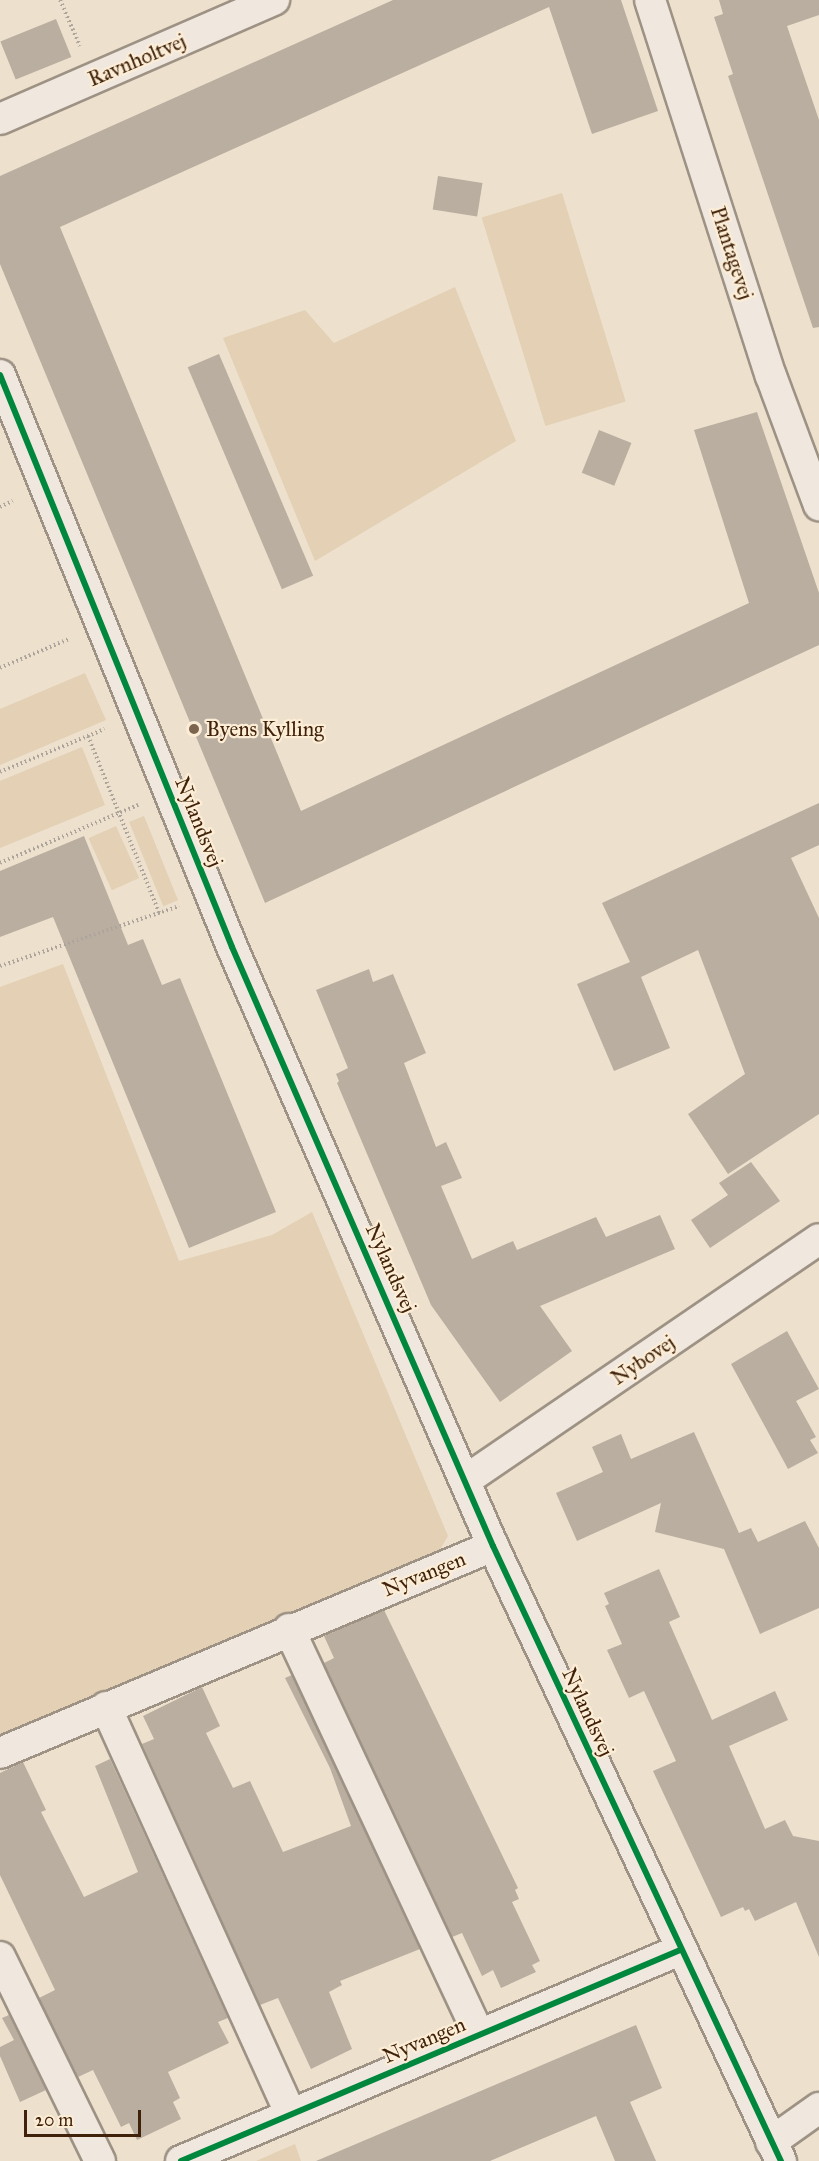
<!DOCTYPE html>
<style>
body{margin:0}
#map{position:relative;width:819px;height:2161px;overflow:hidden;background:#ede0cd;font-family:"IM FELL Great Primer",serif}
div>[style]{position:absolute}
.green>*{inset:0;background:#e3d0b5;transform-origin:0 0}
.building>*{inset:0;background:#b9aea0;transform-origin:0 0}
.path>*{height:4px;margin-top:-2px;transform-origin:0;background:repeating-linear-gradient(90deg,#ada59c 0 1.5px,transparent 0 4.5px)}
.roads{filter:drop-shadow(2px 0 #9d9284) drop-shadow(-2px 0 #9d9284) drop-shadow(0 2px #9d9284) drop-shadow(0 -2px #9d9284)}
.street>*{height:30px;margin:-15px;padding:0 15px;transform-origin:15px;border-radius:15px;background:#f0e8df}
.cycleway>*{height:6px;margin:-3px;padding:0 3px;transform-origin:3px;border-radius:3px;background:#00873e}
.dots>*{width:16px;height:16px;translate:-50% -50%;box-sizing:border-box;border:3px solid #fcedd6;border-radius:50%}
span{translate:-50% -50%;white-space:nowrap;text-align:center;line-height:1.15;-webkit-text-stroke:4.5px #fcedd6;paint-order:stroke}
.street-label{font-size:21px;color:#402109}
.poi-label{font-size:21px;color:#402109}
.left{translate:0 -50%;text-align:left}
.scale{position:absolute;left:24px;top:2110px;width:117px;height:27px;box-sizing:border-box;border:3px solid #402109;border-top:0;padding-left:8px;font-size:18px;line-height:21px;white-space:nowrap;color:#402109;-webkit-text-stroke:4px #fcedd6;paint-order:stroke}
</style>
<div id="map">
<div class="green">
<div style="left:562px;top:193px;width:218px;height:84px;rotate:73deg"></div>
<div style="clip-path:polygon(455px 287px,516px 441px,315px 561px,223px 338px,305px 310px,334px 343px)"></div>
<div style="clip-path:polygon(85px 673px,106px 720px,0 765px,0 709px)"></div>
<div style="clip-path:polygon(82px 747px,105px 805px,0 848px,0 781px)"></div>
<div style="left:144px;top:816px;width:91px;height:16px;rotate:68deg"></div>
<div style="left:116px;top:826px;width:57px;height:30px;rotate:66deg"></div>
<div style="clip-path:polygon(63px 964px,179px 1261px,272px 1235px,312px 1212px,448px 1536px,436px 1556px,0 1743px,0 987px)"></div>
<div style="clip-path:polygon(295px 2144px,301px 2161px,256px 2161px)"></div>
</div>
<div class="building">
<div style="clip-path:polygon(393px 0,621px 0,658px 111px,592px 134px,549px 7px,60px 227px,301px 811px,749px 603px,694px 430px,757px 412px,819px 593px,819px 645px,265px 903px,0 264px,0 176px)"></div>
<div style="clip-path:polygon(719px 0,819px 0,819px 15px,787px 26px,819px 120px,819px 327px,813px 328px,728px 76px,733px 74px,714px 17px,723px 14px)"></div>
<div style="left:56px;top:19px;width:41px;height:60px;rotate:68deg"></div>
<div style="left:438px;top:176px;width:45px;height:34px;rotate:9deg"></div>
<div style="left:219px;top:354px;width:241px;height:34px;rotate:67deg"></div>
<div style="left:599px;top:430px;width:35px;height:46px;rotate:22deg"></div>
<div style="clip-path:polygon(819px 803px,819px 845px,791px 858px,819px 918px,819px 1114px,728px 1174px,688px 1114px,745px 1074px,698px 950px,641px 977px,670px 1048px,614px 1071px,577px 984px,630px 962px,602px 903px)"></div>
<div style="clip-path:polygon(84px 836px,128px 945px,143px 939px,162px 985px,180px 978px,276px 1212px,189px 1248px,53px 917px,0 937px,0 871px)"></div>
<div style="clip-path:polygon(369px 969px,373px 982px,393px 974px,426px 1053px,404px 1063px,436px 1147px,446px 1142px,462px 1178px,441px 1186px,472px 1259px,513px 1241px,517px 1250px,596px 1217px,606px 1237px,660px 1215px,675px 1249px,540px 1306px,572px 1351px,500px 1402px,431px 1305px,337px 1083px,339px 1081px,336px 1074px,348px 1068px,316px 990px)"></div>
<div style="clip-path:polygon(751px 1162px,780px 1201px,710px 1248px,691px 1220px,728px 1195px,719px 1183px)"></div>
<div style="clip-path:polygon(787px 1331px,819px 1389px,796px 1401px,816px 1437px,810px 1440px,818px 1453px,788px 1469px,731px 1364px)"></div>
<div style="clip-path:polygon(694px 1432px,739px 1533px,751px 1528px,758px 1542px,805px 1521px,819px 1548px,819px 1608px,760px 1634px,724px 1549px,655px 1532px,661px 1503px,577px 1541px,556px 1493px,603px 1472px,592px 1447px,621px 1434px,631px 1459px)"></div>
<div style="clip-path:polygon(659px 1569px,680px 1617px,669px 1622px,712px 1720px,775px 1691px,788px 1720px,729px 1746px,765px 1829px,785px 1820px,793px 1836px,819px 1841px,819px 1957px,796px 1902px,755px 1921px,749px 1909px,745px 1911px,743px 1907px,721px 1917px,653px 1771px,676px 1761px,644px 1691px,629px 1698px,607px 1650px,622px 1644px,605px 1606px,609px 1604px,604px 1593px)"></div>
<div style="clip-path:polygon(384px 1610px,518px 1888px,515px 1890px,519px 1899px,512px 1902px,540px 1961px,532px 1965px,536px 1972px,501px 1988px,493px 1970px,482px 1976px,462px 1933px,452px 1937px,324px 1663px,334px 1658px,324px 1636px)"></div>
<div style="clip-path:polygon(292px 1675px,420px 1949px,340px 1981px,342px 1985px,329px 1992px,352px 2049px,311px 2069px,278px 1998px,260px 2005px,142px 1744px,154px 1739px,143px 1716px,202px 1687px,220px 1726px,206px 1733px,233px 1788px,250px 1781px,283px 1852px,351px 1826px,330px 1768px,285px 1678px)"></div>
<div style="clip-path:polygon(110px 1759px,228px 2018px,218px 2022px,229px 2043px,168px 2072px,180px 2098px,173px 2102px,181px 2119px,137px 2140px,129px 2123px,121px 2127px,93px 2070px,78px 2077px,39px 1998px,55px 1990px,0 1875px,0 1773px,23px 1762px,46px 1810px,41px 1812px,84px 1897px,138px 1872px,95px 1766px)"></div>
<div style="clip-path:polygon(9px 2015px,46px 2090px,20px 2102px,0 2056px,0 2047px,14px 2040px,2px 2018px)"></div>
<div style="clip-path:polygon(636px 2025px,662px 2088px,630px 2102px,656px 2161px,615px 2161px,596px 2116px,490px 2161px,316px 2161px)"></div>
</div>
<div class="path">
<div style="left:60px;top:0;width:50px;rotate:66.5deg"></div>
<div style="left:0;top:507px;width:14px;rotate:-25deg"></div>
<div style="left:0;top:668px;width:75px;rotate:-22.8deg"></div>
<div style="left:88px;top:736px;width:191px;rotate:68.1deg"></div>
<div style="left:0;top:772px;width:113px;rotate:-22.3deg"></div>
<div style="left:0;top:863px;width:150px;rotate:-22.8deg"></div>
<div style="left:0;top:966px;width:189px;rotate:-18.5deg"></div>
</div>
<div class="roads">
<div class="street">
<div style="left:650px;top:0;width:395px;rotate:72.2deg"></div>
<div style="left:771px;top:376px;width:138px;rotate:69.6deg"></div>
<div style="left:0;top:119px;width:299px;rotate:-23.5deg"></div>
<div style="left:0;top:375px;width:617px;rotate:67.92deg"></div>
<div style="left:232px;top:947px;width:653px;rotate:66.46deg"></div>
<div style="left:493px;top:1546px;width:679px;rotate:64.91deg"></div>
<div style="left:466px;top:1480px;width:427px;rotate:-34.3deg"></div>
<div style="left:289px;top:1629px;width:448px;rotate:64.9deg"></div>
<div style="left:106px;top:1707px;width:447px;rotate:65.6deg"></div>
<div style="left:0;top:1753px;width:535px;rotate:-22.78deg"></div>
<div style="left:0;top:1957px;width:227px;rotate:63.9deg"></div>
<div style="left:771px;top:2142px;width:59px;rotate:-35.3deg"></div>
<div style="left:181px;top:2161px;width:542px;rotate:-22.92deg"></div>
</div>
</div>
<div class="cycleway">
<div style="left:0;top:375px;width:617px;rotate:67.92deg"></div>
<div style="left:232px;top:947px;width:653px;rotate:66.46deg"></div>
<div style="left:493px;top:1546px;width:679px;rotate:64.91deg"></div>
<div style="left:181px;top:2161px;width:542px;rotate:-22.92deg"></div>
</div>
<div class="dots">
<div style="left:194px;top:729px;background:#7d644e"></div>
</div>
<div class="street-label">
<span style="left:137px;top:60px;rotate:-23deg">Ravnholtvej</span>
<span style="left:732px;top:253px;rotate:72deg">Plantagevej</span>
<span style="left:199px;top:822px;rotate:68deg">Nylandsvej</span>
<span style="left:391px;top:1268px;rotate:66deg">Nylandsvej</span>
<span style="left:643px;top:1360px;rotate:-34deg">Nybovej</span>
<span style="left:424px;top:1574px;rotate:-22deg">Nyvangen</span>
<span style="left:588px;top:1712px;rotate:65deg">Nylandsvej</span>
<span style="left:424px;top:2040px;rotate:-23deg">Nyvangen</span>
</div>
<div class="poi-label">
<span class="left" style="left:206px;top:729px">Byens Kylling</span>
</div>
<div class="scale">20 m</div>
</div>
